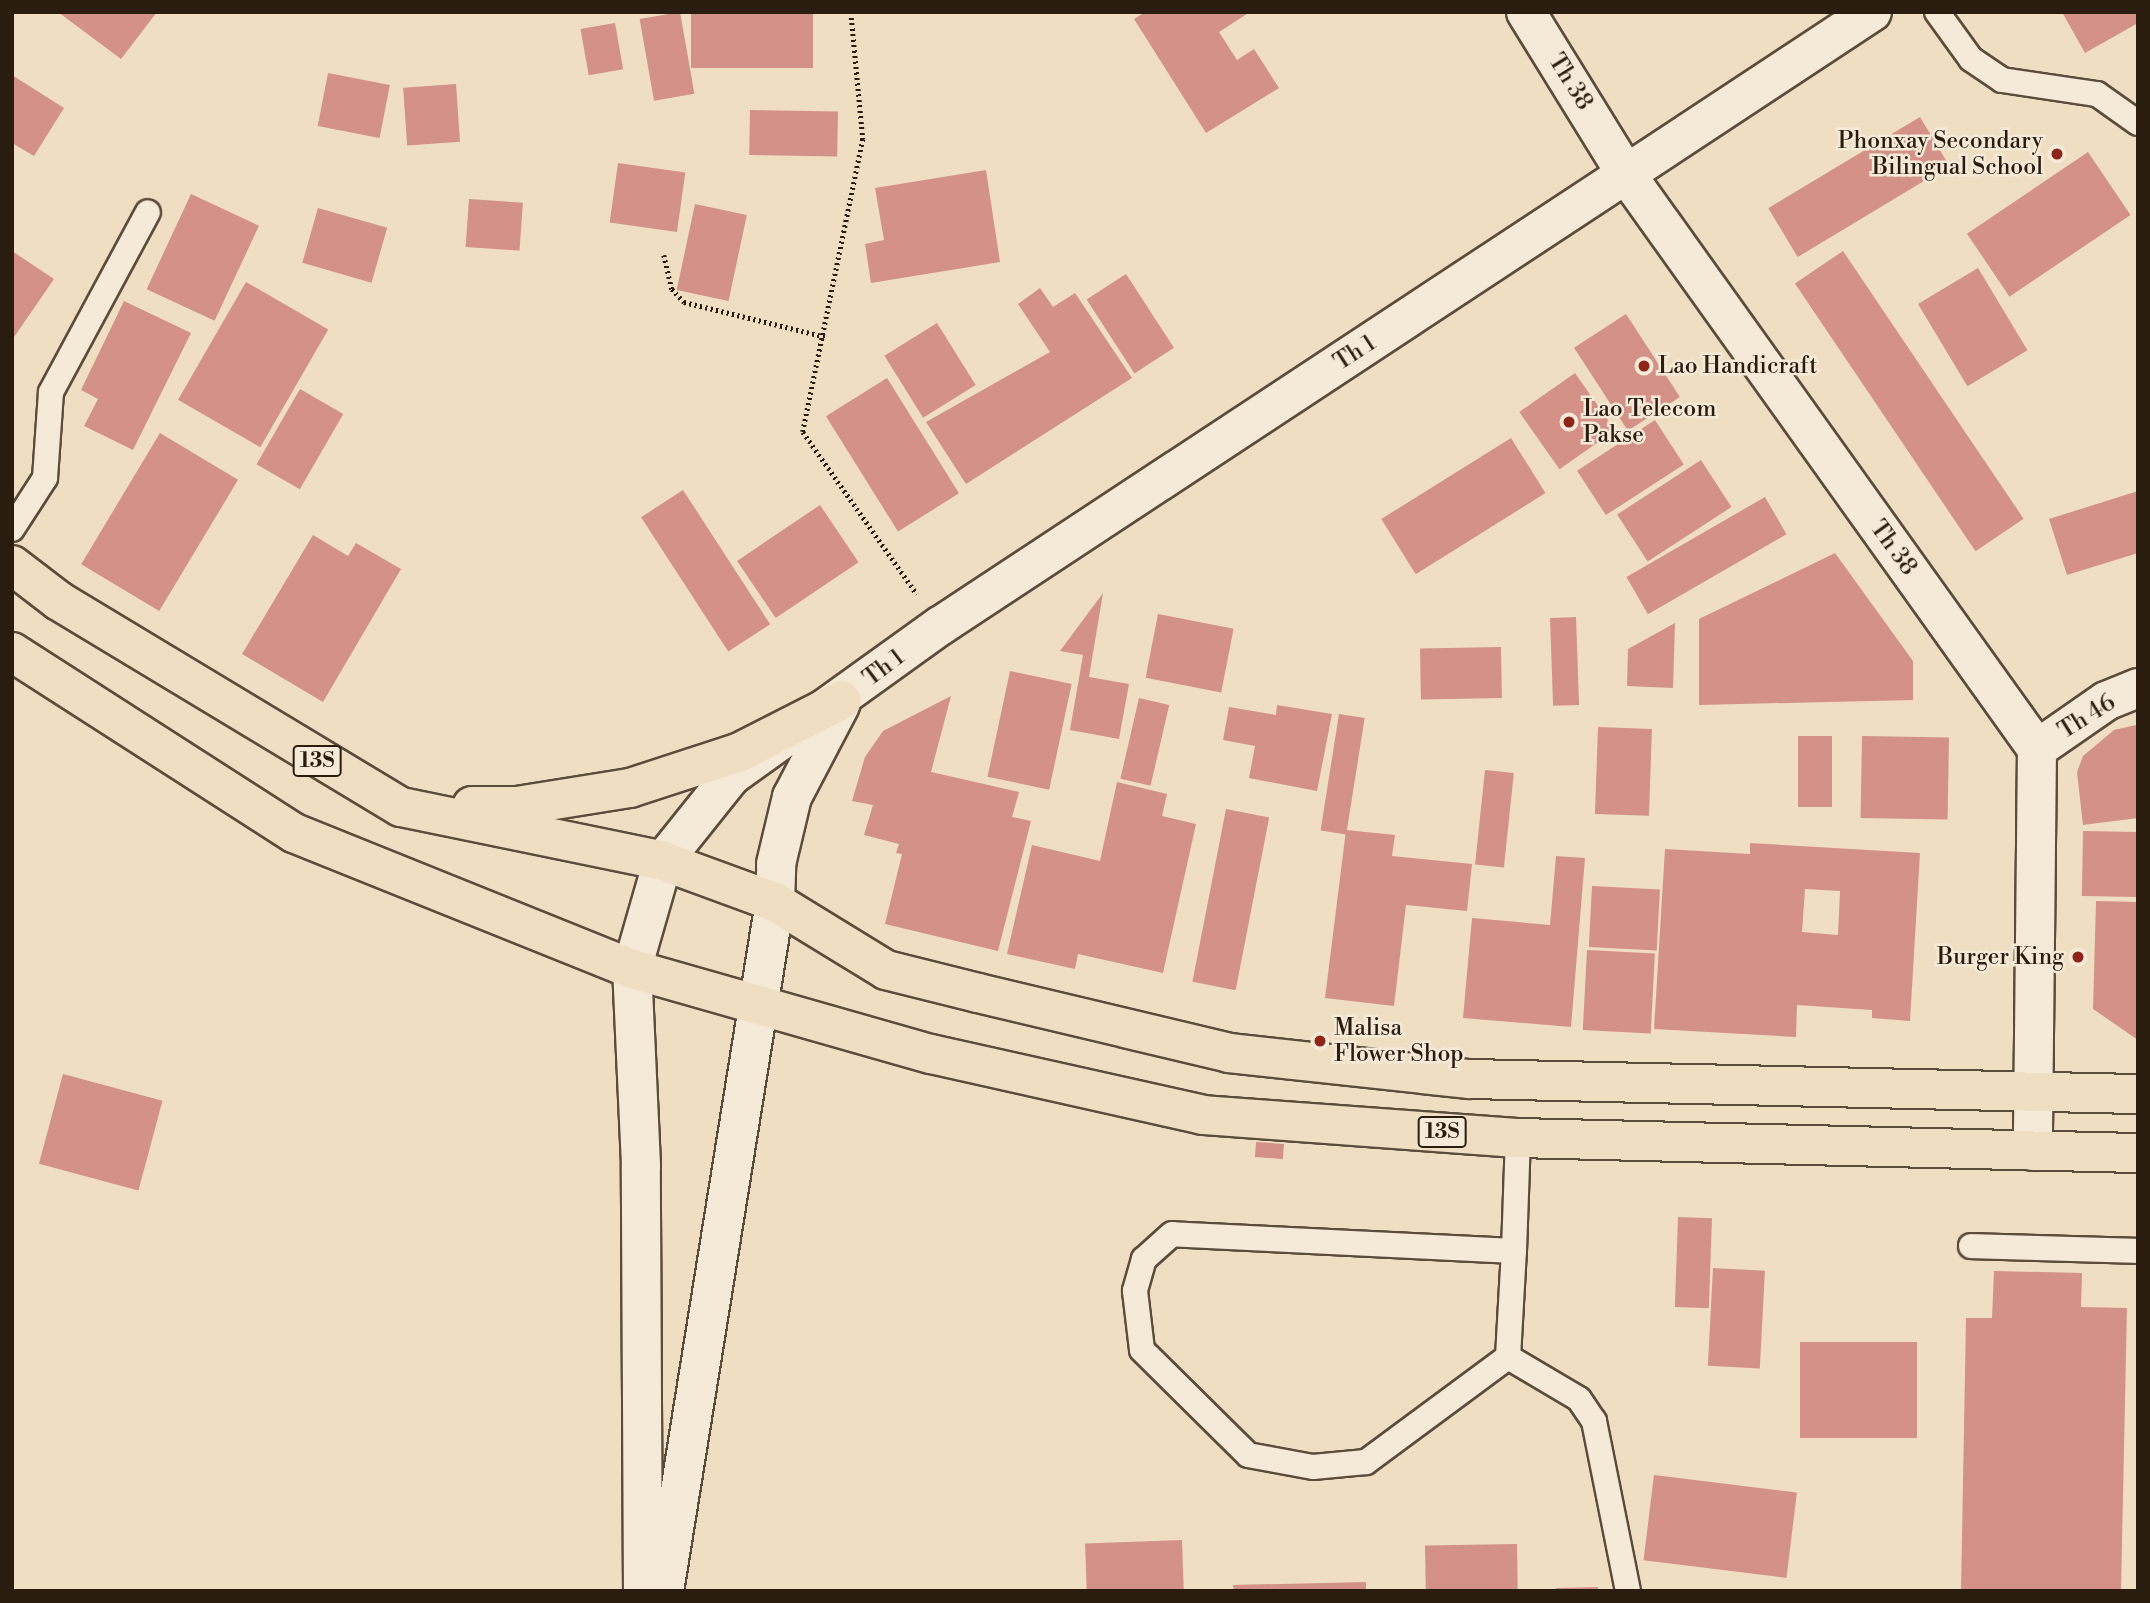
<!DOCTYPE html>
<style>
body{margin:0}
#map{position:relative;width:2150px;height:1603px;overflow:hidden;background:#f0dec3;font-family:"Libre Bodoni",serif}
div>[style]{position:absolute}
.building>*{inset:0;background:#d39188;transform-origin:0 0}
.path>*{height:4.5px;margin-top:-2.25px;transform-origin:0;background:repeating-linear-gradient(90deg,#2a1c0f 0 2px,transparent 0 5.5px)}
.roads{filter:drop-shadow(2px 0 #5c4c3c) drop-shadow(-2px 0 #5c4c3c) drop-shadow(0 2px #5c4c3c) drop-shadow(0 -2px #5c4c3c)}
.lane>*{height:24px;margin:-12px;padding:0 12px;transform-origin:12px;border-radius:12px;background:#f5ead8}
.street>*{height:38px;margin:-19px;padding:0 19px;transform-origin:19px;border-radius:19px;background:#f5ead8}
.secondary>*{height:38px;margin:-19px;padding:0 19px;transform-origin:19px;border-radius:19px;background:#f5ead8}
.highway>*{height:38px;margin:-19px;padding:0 19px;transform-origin:19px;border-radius:19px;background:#f0dec3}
.dots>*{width:19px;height:19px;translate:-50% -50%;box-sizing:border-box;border:4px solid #f5ead8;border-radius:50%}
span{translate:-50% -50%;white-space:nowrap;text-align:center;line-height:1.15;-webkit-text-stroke:5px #f5ead8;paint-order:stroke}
.shield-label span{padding:2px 5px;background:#f5ead8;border:2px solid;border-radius:5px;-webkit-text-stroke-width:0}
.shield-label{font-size:21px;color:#2a1c0f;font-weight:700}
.street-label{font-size:23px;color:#2a1c0f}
.poi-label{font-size:23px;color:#2a1c0f}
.right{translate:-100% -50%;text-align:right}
.left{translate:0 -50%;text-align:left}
.frame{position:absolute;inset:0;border:14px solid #2a1c0f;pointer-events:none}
</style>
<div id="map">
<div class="building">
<div style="clip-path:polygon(58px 12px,157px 12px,121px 59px)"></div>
<div style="left:680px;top:12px;width:83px;height:41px;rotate:80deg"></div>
<div style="left:691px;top:12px;width:122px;height:56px"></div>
<div style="clip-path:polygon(1145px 12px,1250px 12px,1219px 32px,1237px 60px,1254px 49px,1279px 88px,1206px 133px,1134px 19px)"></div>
<div style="clip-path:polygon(2062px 12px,2138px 12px,2138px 23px,2085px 53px)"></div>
<div style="left:615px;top:23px;width:47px;height:35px;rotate:80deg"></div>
<div style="left:328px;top:73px;width:63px;height:54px;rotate:11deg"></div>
<div style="clip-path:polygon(12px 75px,64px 108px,34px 156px,12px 143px)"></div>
<div style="left:456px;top:84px;width:58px;height:53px;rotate:86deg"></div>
<div style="left:750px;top:110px;width:88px;height:45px;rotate:1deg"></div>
<div style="left:1920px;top:117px;width:57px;height:177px;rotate:59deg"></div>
<div style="left:2088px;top:152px;width:76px;height:146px;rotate:56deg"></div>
<div style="left:618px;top:163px;width:68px;height:60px;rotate:8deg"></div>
<div style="clip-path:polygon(986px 170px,1000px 262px,871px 283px,865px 244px,884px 240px,875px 188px)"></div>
<div style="left:191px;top:194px;width:75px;height:105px;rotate:25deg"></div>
<div style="left:469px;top:199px;width:54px;height:48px;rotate:4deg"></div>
<div style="left:695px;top:204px;width:53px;height:88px;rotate:12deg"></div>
<div style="left:318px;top:208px;width:72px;height:57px;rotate:16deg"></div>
<div style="clip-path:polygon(12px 251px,54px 279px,12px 340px)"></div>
<div style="left:1843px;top:251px;width:323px;height:58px;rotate:56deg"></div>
<div style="left:1978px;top:268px;width:96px;height:70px;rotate:59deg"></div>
<div style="left:1126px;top:274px;width:88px;height:47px;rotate:57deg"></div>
<div style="left:246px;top:282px;width:95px;height:136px;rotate:30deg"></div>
<div style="clip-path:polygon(1040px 288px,1053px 307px,1075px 293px,1132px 378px,966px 484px,926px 422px,1050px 352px,1018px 304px)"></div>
<div style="clip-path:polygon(124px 301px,191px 333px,133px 450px,84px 426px,98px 399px,81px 390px)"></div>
<div style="left:1626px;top:314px;width:99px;height:62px;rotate:57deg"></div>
<div style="left:937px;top:323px;width:73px;height:62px;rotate:58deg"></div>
<div style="left:1575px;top:373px;width:70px;height:68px;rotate:55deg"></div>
<div style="left:887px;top:378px;width:136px;height:72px;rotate:58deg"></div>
<div style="left:300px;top:389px;width:50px;height:87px;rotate:30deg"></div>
<div style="left:1655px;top:420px;width:53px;height:93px;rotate:57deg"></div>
<div style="left:160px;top:433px;width:91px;height:153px;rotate:31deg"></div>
<div style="left:1511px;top:438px;width:65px;height:153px;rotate:58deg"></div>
<div style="left:1701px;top:460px;width:56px;height:100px;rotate:57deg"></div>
<div style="left:683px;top:490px;width:160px;height:50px;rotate:57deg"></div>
<div style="clip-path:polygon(2138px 491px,2138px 553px,2067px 575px,2049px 519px)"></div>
<div style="left:1765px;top:497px;width:43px;height:160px;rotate:60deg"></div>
<div style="left:820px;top:505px;width:69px;height:100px;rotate:56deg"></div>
<div style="clip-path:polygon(313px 535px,348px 556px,356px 543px,401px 569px,323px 702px,242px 654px)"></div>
<div style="clip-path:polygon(1835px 553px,1913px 661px,1913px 700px,1699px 705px,1699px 619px)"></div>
<div style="clip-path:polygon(1103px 593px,1089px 677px,1129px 684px,1119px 739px,1070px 730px,1083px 655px,1060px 651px)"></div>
<div style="left:1158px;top:614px;width:77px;height:65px;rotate:11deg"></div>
<div style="left:1576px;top:617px;width:88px;height:26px;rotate:88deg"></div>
<div style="clip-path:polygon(1675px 623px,1673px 688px,1627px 686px,1628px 649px)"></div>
<div style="left:1501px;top:647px;width:51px;height:81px;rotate:89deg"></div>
<div style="left:1010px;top:671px;width:63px;height:108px;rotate:12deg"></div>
<div style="clip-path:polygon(951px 696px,931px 772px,1019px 792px,1012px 817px,1031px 821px,998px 951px,885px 924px,902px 854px,896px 853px,899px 844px,864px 835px,873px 805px,852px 801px,865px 757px,883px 731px)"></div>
<div style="left:1139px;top:698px;width:31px;height:83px;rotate:13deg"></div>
<div style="clip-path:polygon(1277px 705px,1332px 714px,1317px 791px,1249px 778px,1255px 746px,1223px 740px,1229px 707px,1276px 715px)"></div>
<div style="left:1339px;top:714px;width:26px;height:118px;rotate:9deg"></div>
<div style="clip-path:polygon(2136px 725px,2138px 818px,2083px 825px,2077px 772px,2083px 756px,2114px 730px)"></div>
<div style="left:1598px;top:727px;width:54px;height:87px;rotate:2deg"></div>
<div style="left:1798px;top:736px;width:34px;height:71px"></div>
<div style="left:1862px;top:736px;width:87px;height:82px;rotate:1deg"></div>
<div style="left:1485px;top:770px;width:29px;height:95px;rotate:6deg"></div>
<div style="clip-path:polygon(1117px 782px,1167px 794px,1162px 816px,1196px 824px,1163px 973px,1078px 954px,1075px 969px,1007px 954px,1032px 845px,1100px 861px)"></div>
<div style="left:1226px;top:809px;width:44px;height:176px;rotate:11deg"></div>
<div style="clip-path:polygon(1346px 830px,1395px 835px,1392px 856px,1472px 864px,1467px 911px,1406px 905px,1394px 1006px,1325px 998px)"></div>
<div style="left:2083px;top:831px;width:55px;height:65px;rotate:1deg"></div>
<div style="clip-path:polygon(evenodd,1750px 843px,1920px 853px,1910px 1021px,1872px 1018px,1872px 1010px,1797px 1005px,1796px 1037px,1654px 1029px,1665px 849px,1750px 854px,1750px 843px,1805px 889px,1840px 891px,1838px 935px,1802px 932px,1805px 889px)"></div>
<div style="clip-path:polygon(1556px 856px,1585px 858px,1571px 1027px,1463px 1018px,1472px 918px,1550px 925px)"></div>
<div style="left:1592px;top:886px;width:68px;height:61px;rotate:3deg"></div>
<div style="clip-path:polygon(2096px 901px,2138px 902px,2138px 1040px,2093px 1009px)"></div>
<div style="left:1587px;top:950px;width:68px;height:80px;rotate:3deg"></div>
<div style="left:63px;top:1074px;width:103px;height:93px;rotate:15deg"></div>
<div style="left:1256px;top:1142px;width:28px;height:15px;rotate:4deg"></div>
<div style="left:1678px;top:1217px;width:34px;height:90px;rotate:2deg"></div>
<div style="left:1713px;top:1268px;width:52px;height:98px;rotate:3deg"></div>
<div style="clip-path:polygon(1994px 1271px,2082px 1273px,2081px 1307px,2127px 1308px,2121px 1591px,1961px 1591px,1966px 1318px,1992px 1318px)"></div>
<div style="left:1800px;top:1342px;width:117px;height:96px"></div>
<div style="left:1654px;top:1475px;width:144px;height:86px;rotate:7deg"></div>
<div style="left:1182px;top:1540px;width:51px;height:97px;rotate:88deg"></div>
<div style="left:1517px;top:1544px;width:47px;height:92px;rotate:89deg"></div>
<div style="clip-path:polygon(1366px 1582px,1366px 1591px,1234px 1591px,1233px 1585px)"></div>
<div style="clip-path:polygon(1598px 1587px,1598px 1591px,1556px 1591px,1556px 1588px)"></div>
</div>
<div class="path">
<div style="left:851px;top:12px;width:128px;rotate:84.6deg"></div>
<div style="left:863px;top:139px;width:299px;rotate:101.6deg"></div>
<div style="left:803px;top:432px;width:198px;rotate:54.9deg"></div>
<div style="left:664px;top:255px;width:35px;rotate:77deg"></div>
<div style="left:672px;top:289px;width:18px;rotate:47deg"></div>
<div style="left:684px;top:302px;width:147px;rotate:13.8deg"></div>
</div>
<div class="roads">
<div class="lane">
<div style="left:1937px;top:12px;width:58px;rotate:54.1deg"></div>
<div style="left:1971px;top:59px;width:37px;rotate:34deg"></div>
<div style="left:2002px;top:80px;width:96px;rotate:8.4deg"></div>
<div style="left:2097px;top:94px;width:50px;rotate:35.3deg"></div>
<div style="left:12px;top:529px;width:61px;rotate:-57.1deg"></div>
<div style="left:45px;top:478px;width:86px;rotate:-86deg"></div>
<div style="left:51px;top:392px;width:204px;rotate:-61.7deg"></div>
<div style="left:1971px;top:1246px;width:167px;rotate:1.7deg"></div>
<div style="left:1514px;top:1251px;width:342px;rotate:-177.2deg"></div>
<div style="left:1172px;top:1234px;width:38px;rotate:138deg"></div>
<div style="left:1144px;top:1259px;width:33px;rotate:106deg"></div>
<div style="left:1135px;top:1291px;width:59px;rotate:83.2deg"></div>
<div style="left:1142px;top:1350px;width:149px;rotate:44.7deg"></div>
<div style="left:1248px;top:1455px;width:66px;rotate:10.5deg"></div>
<div style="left:1313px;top:1467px;width:53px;rotate:-5.4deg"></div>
<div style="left:1366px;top:1462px;width:177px;rotate:-36.5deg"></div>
<div style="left:1508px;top:1357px;width:106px;rotate:-86.8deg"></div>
<div style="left:1514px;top:1251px;width:113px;rotate:-88deg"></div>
<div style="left:1508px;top:1357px;width:82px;rotate:30.6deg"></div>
<div style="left:1579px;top:1399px;width:27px;rotate:56deg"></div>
<div style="left:1594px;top:1421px;width:173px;rotate:78.7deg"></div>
</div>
<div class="street">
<div style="left:2037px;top:749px;width:84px;rotate:-34.8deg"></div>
<div style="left:2106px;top:701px;width:35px;rotate:-22deg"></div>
<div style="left:663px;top:861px;width:109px;rotate:-51.3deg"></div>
<div style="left:731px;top:776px;width:257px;rotate:-35.7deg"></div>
<div style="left:940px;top:626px;width:1116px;rotate:-33.38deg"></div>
<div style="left:775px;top:902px;width:38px;rotate:-88deg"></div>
<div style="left:776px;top:864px;width:69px;rotate:-76.6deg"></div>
<div style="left:792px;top:797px;width:104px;rotate:-62.4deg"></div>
</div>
<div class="secondary">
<div style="left:1526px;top:12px;width:190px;rotate:58.3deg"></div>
<div style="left:1626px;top:174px;width:707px;rotate:54.44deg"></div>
<div style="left:2037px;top:749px;width:402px;rotate:90.6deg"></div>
<div style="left:643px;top:1591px;width:426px;rotate:-90.3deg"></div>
<div style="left:641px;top:1165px;width:196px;rotate:-92.6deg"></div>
<div style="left:632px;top:969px;width:112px;rotate:-74deg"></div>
<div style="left:664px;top:1591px;width:698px;rotate:-80.85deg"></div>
</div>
<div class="highway">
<div style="left:12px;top:565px;width:59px;rotate:37.5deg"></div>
<div style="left:59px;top:601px;width:399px;rotate:31.1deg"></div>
<div style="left:401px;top:807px;width:268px;rotate:11.6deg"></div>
<div style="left:663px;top:861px;width:119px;rotate:20.1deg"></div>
<div style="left:775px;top:902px;width:130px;rotate:31.5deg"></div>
<div style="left:886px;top:970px;width:95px;rotate:14deg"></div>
<div style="left:978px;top:993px;width:258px;rotate:13.4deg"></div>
<div style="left:1229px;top:1053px;width:242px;rotate:6.2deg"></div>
<div style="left:1470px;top:1079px;width:668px;rotate:1.29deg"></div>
<div style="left:12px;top:652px;width:335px;rotate:32.7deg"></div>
<div style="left:294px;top:833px;width:364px;rotate:21.9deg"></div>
<div style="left:632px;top:969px;width:311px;rotate:15.9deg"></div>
<div style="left:931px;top:1054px;width:279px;rotate:12.6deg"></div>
<div style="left:1203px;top:1115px;width:316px;rotate:4.2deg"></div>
<div style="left:1518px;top:1138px;width:620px;rotate:1.39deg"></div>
<div style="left:472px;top:806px;width:45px"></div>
<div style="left:517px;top:806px;width:114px;rotate:-9.1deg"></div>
<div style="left:630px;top:788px;width:116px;rotate:-18.1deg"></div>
<div style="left:740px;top:752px;width:114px;rotate:-27deg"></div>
</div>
</div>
<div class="dots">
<div style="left:2057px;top:154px;background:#8f2418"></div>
<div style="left:1644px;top:366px;background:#8f2418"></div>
<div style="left:1569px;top:422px;background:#8f2418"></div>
<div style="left:2078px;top:957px;background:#8f2418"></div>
<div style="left:1320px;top:1041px;background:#8f2418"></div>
</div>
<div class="shield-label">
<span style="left:317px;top:761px">13S</span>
<span style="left:1442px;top:1132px">13S</span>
</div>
<div class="street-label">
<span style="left:1570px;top:82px;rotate:58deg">Th 38</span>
<span style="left:1355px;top:353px;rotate:-33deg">Th 1</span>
<span style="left:1893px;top:548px;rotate:54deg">Th 38</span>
<span style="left:884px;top:668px;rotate:-37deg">Th 1</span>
<span style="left:2087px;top:717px;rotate:-32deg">Th 46</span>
</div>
<div class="poi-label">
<span class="right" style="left:2043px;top:154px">Phonxay Secondary<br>Bilingual School</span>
<span class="left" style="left:1658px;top:366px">Lao Handicraft</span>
<span class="left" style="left:1583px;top:422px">Lao Telecom<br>Pakse</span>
<span class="right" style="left:2064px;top:957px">Burger King</span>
<span class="left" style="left:1334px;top:1041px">Malisa<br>Flower Shop</span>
</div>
<div class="frame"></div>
</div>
